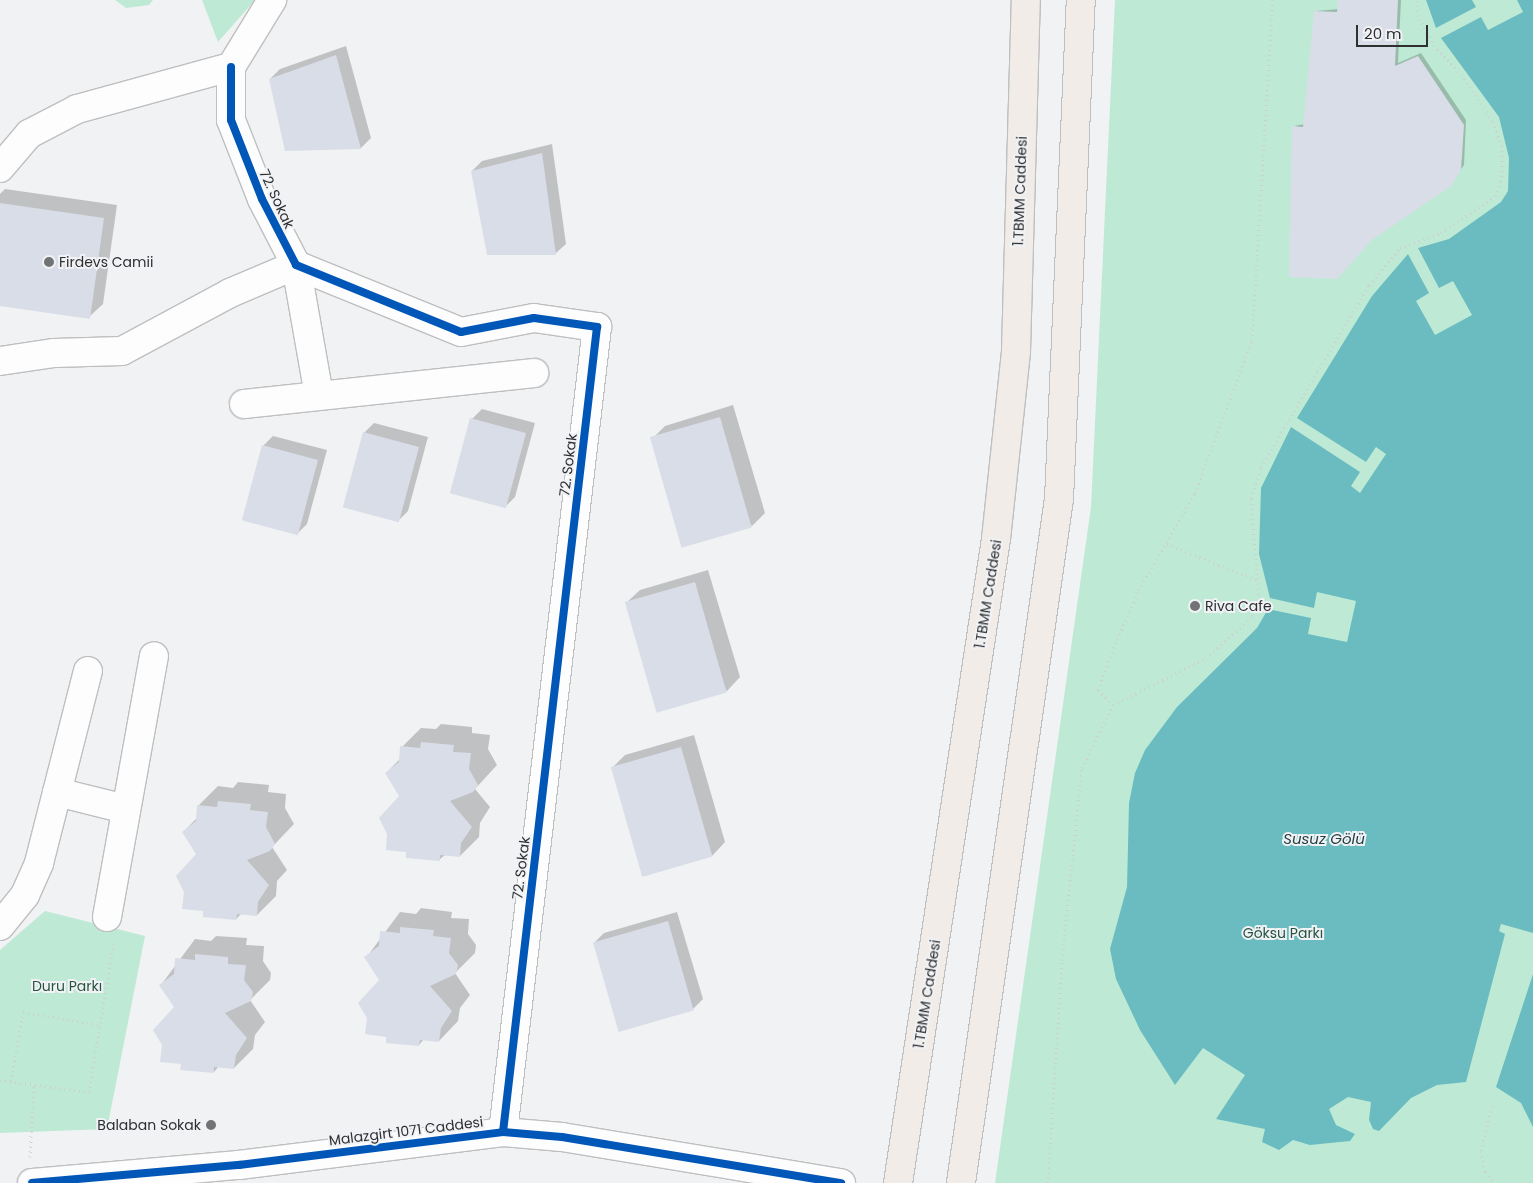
<!DOCTYPE html>
<meta charset="utf-8">
<style>
body{margin:0}
#map{position:relative;width:1533px;height:1183px;overflow:hidden;background:#f1f2f4;font-family:Poppins,sans-serif}
div>[style]{position:absolute}
.green>*{inset:0;background:#beead5}
.water>*{inset:0;background:#6bbcc1}
.shadow>*{inset:0;background:#0003}
.building>*{inset:0;background:#d8dde7;transform-origin:0 0}
.path>*{height:3px;margin-top:-1.5px;transform-origin:0;background:repeating-linear-gradient(90deg,#cecfd0 0 1px,transparent 0 5px)}
.roads{filter:drop-shadow(1px 0 #bebfc0) drop-shadow(-1px 0 #bebfc0) drop-shadow(0 1px #bebfc0) drop-shadow(0 -1px #bebfc0)}
.minor>*{height:28px;margin:-14px;padding:0 14px;transform-origin:14px;border-radius:14px;background:#fdfdfd}
.major>*{height:28px;margin:-14px;padding:0 14px;transform-origin:14px;border-radius:14px;background:#f1ece7}
.cycleway>*{height:8px;margin:-4px;padding:0 4px;transform-origin:4px;border-radius:4px;background:#0057b8}
.dots>*{width:14px;height:14px;translate:-50% -50%;box-sizing:border-box;border:2px solid #f0f2f5;border-radius:50%}
span{translate:-50% -50%;white-space:nowrap;text-align:center;line-height:1.15;-webkit-text-stroke:4px #f0f2f5;paint-order:stroke}
.street-label{font-size:14px;color:#2e2f30}
.poi-label{font-size:14px;color:#2e2f30}
.left{translate:0 -50%;text-align:left}
.right{translate:-100% -50%;text-align:right}
.park-label{font-size:14px;color:#27543f}
.water-label{font-size:15px;color:#263f41;font-style:italic}
.scale{position:absolute;left:1356px;top:25px;width:72px;height:22px;box-sizing:border-box;border:2px solid #2e2f30;border-top:0;padding-left:6px;font-size:15px;line-height:18px;white-space:nowrap;color:#2e2f30;-webkit-text-stroke:4px #f0f2f5;paint-order:stroke}
</style>
<div id="map">
<div class="green">
<div style="clip-path:polygon(115px 0,153px 0,149px 5px,126px 8px)"></div>
<div style="clip-path:polygon(202px 0,255px 0,218px 42px)"></div>
<div style="clip-path:polygon(1115px 0,1533px 0,1533px 1183px,995px 1183px,1091px 507px)"></div>
<div style="clip-path:polygon(45px 911px,145px 936px,107px 1129px,0 1133px,0 950px)"></div>
</div>
<div class="water">
<div style="clip-path:polygon(1426px 0,1472px 0,1476px 7px,1436px 28px)"></div>
<div style="clip-path:polygon(1517px 0,1533px 0,1533px 933px,1501px 924px,1499px 931px,1505px 934px,1466px 1082px,1437px 1085px,1411px 1098px,1379px 1131px,1373px 1129px,1369px 1120px,1371px 1102px,1348px 1097px,1329px 1109px,1336px 1125px,1355px 1134px,1350px 1141px,1310px 1145px,1293px 1140px,1279px 1150px,1262px 1142px,1265px 1129px,1216px 1119px,1245px 1075px,1203px 1048px,1175px 1085px,1140px 1030px,1116px 979px,1110px 949px,1127px 887px,1129px 803px,1135px 773px,1145px 750px,1177px 707px,1257px 628px,1268px 609px,1311px 618px,1308px 634px,1347px 642px,1356px 601px,1317px 592px,1314px 608px,1270px 598px,1259px 554px,1261px 488px,1291px 427px,1360px 472px,1351px 486px,1360px 493px,1386px 454px,1376px 447px,1366px 462px,1297px 418px,1372px 296px,1408px 254px,1429px 293px,1416px 301px,1435px 335px,1472px 315px,1453px 281px,1439px 288px,1418px 248px,1449px 239px,1501px 202px,1508px 191px,1509px 158px,1499px 117px,1441px 38px,1481px 17px,1488px 30px,1523px 12px)"></div>
<div style="clip-path:polygon(1533px 974px,1533px 1127px,1521px 1103px,1496px 1087px)"></div>
</div>
<div class="shadow">
<div style="clip-path:polygon(1339px 0,1401px 0,1398px 63px,1421px 53px,1466px 120px,1464px 165px,1450px 185px,1294px 126px,1305px 124px,1316px 11px,1339px 9px)"></div>
<div style="clip-path:polygon(346px 46px,371px 138px,361px 148px,286px 150px,270px 79px,280px 69px)"></div>
<div style="clip-path:polygon(552px 144px,566px 244px,556px 253px,472px 171px,482px 161px)"></div>
<div style="clip-path:polygon(5px 189px,117px 205px,103px 304px,89px 317px,0 304px,0 194px)"></div>
<div style="clip-path:polygon(733px 405px,765px 513px,752px 526px,652px 439px,665px 426px)"></div>
<div style="clip-path:polygon(482px 409px,535px 423px,515px 497px,505px 507px,472px 419px)"></div>
<div style="clip-path:polygon(374px 423px,428px 437px,408px 511px,398px 521px,364px 433px)"></div>
<div style="clip-path:polygon(273px 436px,327px 450px,307px 524px,297px 534px,263px 446px)"></div>
<div style="clip-path:polygon(708px 570px,740px 677px,727px 691px,626px 603px,640px 590px)"></div>
<div style="clip-path:polygon(441px 724px,472px 727px,472px 733px,490px 735px,488px 749px,497px 765px,475px 789px,490px 807px,480px 823px,479px 837px,460px 856px,445px 855px,439px 860px,386px 773px,400px 759px,402px 747px,421px 728px,436px 729px)"></div>
<div style="clip-path:polygon(694px 735px,725px 842px,712px 856px,644px 876px,612px 768px,625px 755px)"></div>
<div style="clip-path:polygon(238px 782px,269px 785px,268px 792px,286px 794px,285px 808px,294px 824px,272px 847px,287px 870px,277px 881px,276px 896px,257px 915px,242px 913px,236px 919px,183px 832px,197px 818px,199px 805px,218px 786px,233px 788px)"></div>
<div style="clip-path:polygon(421px 908px,452px 912px,451px 918px,469px 919px,468px 934px,476px 945px,475px 953px,455px 973px,470px 995px,460px 1008px,458px 1021px,439px 1041px,424px 1039px,419px 1045px,366px 958px,400px 912px,416px 914px)"></div>
<div style="clip-path:polygon(677px 912px,703px 999px,693px 1009px,594px 943px,604px 933px)"></div>
<div style="clip-path:polygon(216px 936px,247px 938px,246px 945px,264px 946px,263px 961px,271px 973px,270px 980px,250px 1000px,265px 1022px,255px 1035px,253px 1049px,234px 1068px,219px 1066px,214px 1072px,161px 985px,195px 939px,211px 941px)"></div>
</div>
<div class="building">
<div style="clip-path:polygon(1338px 0,1398px 0,1395px 66px,1418px 56px,1464px 125px,1461px 170px,1451px 186px,1372px 240px,1337px 279px,1289px 277px,1292px 126px,1303px 127px,1314px 11px,1337px 12px)"></div>
<div style="clip-path:polygon(336px 55px,361px 149px,285px 151px,269px 79px)"></div>
<div style="clip-path:polygon(542px 153px,556px 255px,487px 255px,471px 171px)"></div>
<div style="clip-path:polygon(0 203px,104px 218px,90px 319px,0 306px)"></div>
<div style="left:720px;top:417px;width:115px;height:73px;rotate:74deg"></div>
<div style="left:470px;top:418px;width:58px;height:78px;rotate:15deg"></div>
<div style="left:363px;top:432px;width:58px;height:78px;rotate:15deg"></div>
<div style="left:262px;top:445px;width:58px;height:78px;rotate:15deg"></div>
<div style="left:695px;top:582px;width:115px;height:73px;rotate:74deg"></div>
<div style="clip-path:polygon(421px 742px,454px 745px,453px 752px,471px 753px,469px 769px,478px 785px,473px 792px,450px 801px,472px 827px,461px 843px,460px 857px,440px 855px,440px 861px,406px 858px,406px 852px,386px 850px,387px 834px,379px 818px,399px 796px,385px 773px,399px 762px,400px 746px,420px 748px)"></div>
<div style="left:681px;top:747px;width:114px;height:73px;rotate:74deg"></div>
<div style="clip-path:polygon(218px 801px,251px 804px,250px 810px,268px 812px,266px 827px,275px 844px,270px 851px,247px 860px,269px 885px,258px 902px,257px 916px,237px 914px,236px 920px,203px 917px,203px 911px,182px 909px,184px 892px,176px 876px,196px 854px,182px 832px,196px 821px,197px 805px,217px 807px)"></div>
<div style="left:668px;top:921px;width:93px;height:78px;rotate:74deg"></div>
<div style="clip-path:polygon(400px 927px,434px 930px,433px 936px,451px 938px,449px 953px,458px 965px,456px 974px,430px 986px,452px 1011px,441px 1028px,439px 1042px,420px 1040px,419px 1046px,386px 1043px,386px 1037px,365px 1034px,367px 1018px,358px 1003px,379px 980px,364px 957px,379px 946px,380px 931px,400px 933px)"></div>
<div style="clip-path:polygon(195px 954px,228px 957px,228px 964px,246px 965px,244px 980px,253px 992px,251px 1001px,225px 1013px,247px 1038px,236px 1055px,234px 1069px,214px 1067px,214px 1073px,180px 1070px,181px 1064px,160px 1062px,162px 1045px,153px 1030px,174px 1007px,159px 985px,174px 974px,175px 958px,195px 960px)"></div>
</div>
<div class="path">
<div style="left:1167px;top:544px;width:96px;rotate:22deg"></div>
<div style="left:1113px;top:705px;width:21px;rotate:-135deg"></div>
<div style="left:1098px;top:690px;width:54px;rotate:-69.6deg"></div>
<div style="left:1117px;top:639px;width:54px;rotate:-65.8deg"></div>
<div style="left:1139px;top:590px;width:112px;rotate:-60deg"></div>
<div style="left:1195px;top:493px;width:163px;rotate:-69.6deg"></div>
<div style="left:1252px;top:340px;width:341px;rotate:-86.5deg"></div>
<div style="left:0;top:1080px;width:90px;rotate:7.7deg"></div>
<div style="left:89px;top:1092px;width:153px;rotate:-80.6deg"></div>
<div style="left:11px;top:1081px;width:70px;rotate:-80.1deg"></div>
<div style="left:23px;top:1012px;width:78px;rotate:9.6deg"></div>
<div style="left:1492px;top:1106px;width:46px;rotate:103.7deg"></div>
<div style="left:1481px;top:1151px;width:21px;rotate:79deg"></div>
<div style="left:1485px;top:1172px;width:14px;rotate:51deg"></div>
<div style="left:30px;top:1157px;width:73px;rotate:-86.9deg"></div>
<div style="left:1048px;top:1183px;width:223px;rotate:-86.4deg"></div>
<div style="left:1062px;top:960px;width:193px;rotate:-84.1deg"></div>
<div style="left:1082px;top:768px;width:70px;rotate:-63.8deg"></div>
<div style="left:1113px;top:705px;width:104px;rotate:-26.8deg"></div>
<div style="left:1206px;top:658px;width:63px;rotate:-41.8deg"></div>
<div style="left:1253px;top:616px;width:18px;rotate:-71deg"></div>
<div style="left:1259px;top:599px;width:101px;rotate:-94.5deg"></div>
<div style="left:1251px;top:498px;width:33px;rotate:-72deg"></div>
<div style="left:1261px;top:467px;width:212px;rotate:-59.3deg"></div>
<div style="left:1369px;top:285px;width:48px;rotate:-50deg"></div>
<div style="left:1400px;top:248px;width:44px;rotate:-20.1deg"></div>
<div style="left:1441px;top:233px;width:65px;rotate:-34.4deg"></div>
<div style="left:1495px;top:196px;width:20px;rotate:-70deg"></div>
<div style="left:1502px;top:177px;width:31px;rotate:-90deg"></div>
<div style="left:1502px;top:146px;width:27px;rotate:-112deg"></div>
<div style="left:1492px;top:121px;width:55px;rotate:-123.1deg"></div>
<div style="left:1462px;top:75px;width:40px;rotate:-134deg"></div>
<div style="left:1434px;top:46px;width:34px;rotate:-118deg"></div>
<div style="left:1418px;top:16px;width:16px;rotate:-94deg"></div>
</div>
<div class="roads">
<div class="minor">
<div style="left:231px;top:67px;width:53px;rotate:90deg"></div>
<div style="left:231px;top:120px;width:85px;rotate:68.6deg"></div>
<div style="left:262px;top:199px;width:74px;rotate:62.7deg"></div>
<div style="left:296px;top:265px;width:178px;rotate:22.1deg"></div>
<div style="left:461px;top:332px;width:74px;rotate:-10.9deg"></div>
<div style="left:534px;top:318px;width:64px;rotate:8.1deg"></div>
<div style="left:597px;top:327px;width:810px;rotate:96.66deg"></div>
<div style="left:231px;top:67px;width:79px;rotate:-58.5deg"></div>
<div style="left:0;top:168px;width:45px;rotate:-49.5deg"></div>
<div style="left:29px;top:134px;width:54px;rotate:-27.5deg"></div>
<div style="left:77px;top:109px;width:160px;rotate:-15.3deg"></div>
<div style="left:0;top:361px;width:55px;rotate:-8.4deg"></div>
<div style="left:54px;top:353px;width:68px;rotate:-1.7deg"></div>
<div style="left:122px;top:351px;width:123px;rotate:-28.2deg"></div>
<div style="left:230px;top:293px;width:72px;rotate:-23deg"></div>
<div style="left:296px;top:265px;width:133px;rotate:80deg"></div>
<div style="left:244px;top:404px;width:292px;rotate:-6.1deg"></div>
<div style="left:57px;top:792px;width:70px;rotate:14deg"></div>
<div style="left:107px;top:917px;width:265px;rotate:-79.8deg"></div>
<div style="left:0;top:926px;width:40px;rotate:-51deg"></div>
<div style="left:25px;top:895px;width:35px;rotate:-66deg"></div>
<div style="left:39px;top:863px;width:198px;rotate:-75.7deg"></div>
<div style="left:32px;top:1183px;width:208px;rotate:-5deg"></div>
<div style="left:239px;top:1165px;width:266px;rotate:-7.1deg"></div>
<div style="left:503px;top:1132px;width:59px;rotate:4.8deg"></div>
<div style="left:562px;top:1137px;width:283px;rotate:9.4deg"></div>
</div>
<div class="major">
<div style="left:898px;top:1183px;width:651px;rotate:-81.35deg"></div>
<div style="left:996px;top:539px;width:189px;rotate:-83.9deg"></div>
<div style="left:1016px;top:351px;width:351px;rotate:-88.4deg"></div>
<div style="left:961px;top:1183px;width:691px;rotate:-81.85deg"></div>
<div style="left:1059px;top:499px;width:499px;rotate:-87.5deg"></div>
</div>
</div>
<div class="cycleway">
<div style="left:231px;top:67px;width:53px;rotate:90deg"></div>
<div style="left:231px;top:120px;width:85px;rotate:68.6deg"></div>
<div style="left:262px;top:199px;width:74px;rotate:62.7deg"></div>
<div style="left:296px;top:265px;width:178px;rotate:22.1deg"></div>
<div style="left:461px;top:332px;width:74px;rotate:-10.9deg"></div>
<div style="left:534px;top:318px;width:64px;rotate:8.1deg"></div>
<div style="left:597px;top:327px;width:810px;rotate:96.66deg"></div>
<div style="left:32px;top:1183px;width:208px;rotate:-5deg"></div>
<div style="left:239px;top:1165px;width:266px;rotate:-7.1deg"></div>
<div style="left:503px;top:1132px;width:59px;rotate:4.8deg"></div>
<div style="left:562px;top:1137px;width:283px;rotate:9.4deg"></div>
</div>
<div class="dots">
<div style="left:49px;top:262px;background:#727375"></div>
<div style="left:1195px;top:606px;background:#727375"></div>
<div style="left:211px;top:1125px;background:#727375"></div>
</div>
<div class="street-label">
<span style="left:1020px;top:191px;rotate:-88deg">1.TBMM Caddesi</span>
<span style="left:277px;top:199px;rotate:65deg">72. Sokak</span>
<span style="left:568px;top:465px;rotate:-83deg">72. Sokak</span>
<span style="left:988px;top:594px;rotate:-81deg">1.TBMM Caddesi</span>
<span style="left:521px;top:868px;rotate:-83deg">72. Sokak</span>
<span style="left:927px;top:994px;rotate:-81deg">1.TBMM Caddesi</span>
<span style="left:406px;top:1131px;rotate:-7deg">Malazgirt 1071 Caddesi</span>
</div>
<div class="poi-label">
<span class="left" style="left:59px;top:262px">Firdevs Camii</span>
<span class="left" style="left:1205px;top:606px">Riva Cafe</span>
<span class="right" style="left:201px;top:1125px">Balaban Sokak</span>
</div>
<div class="park-label">
<span style="left:1283px;top:933px">Göksu Parkı</span>
<span style="left:67px;top:986px">Duru Parkı</span>
</div>
<div class="water-label">
<span style="left:1324px;top:839px">Susuz Gölü</span>
</div>
<div class="scale">20 m</div>
</div>
